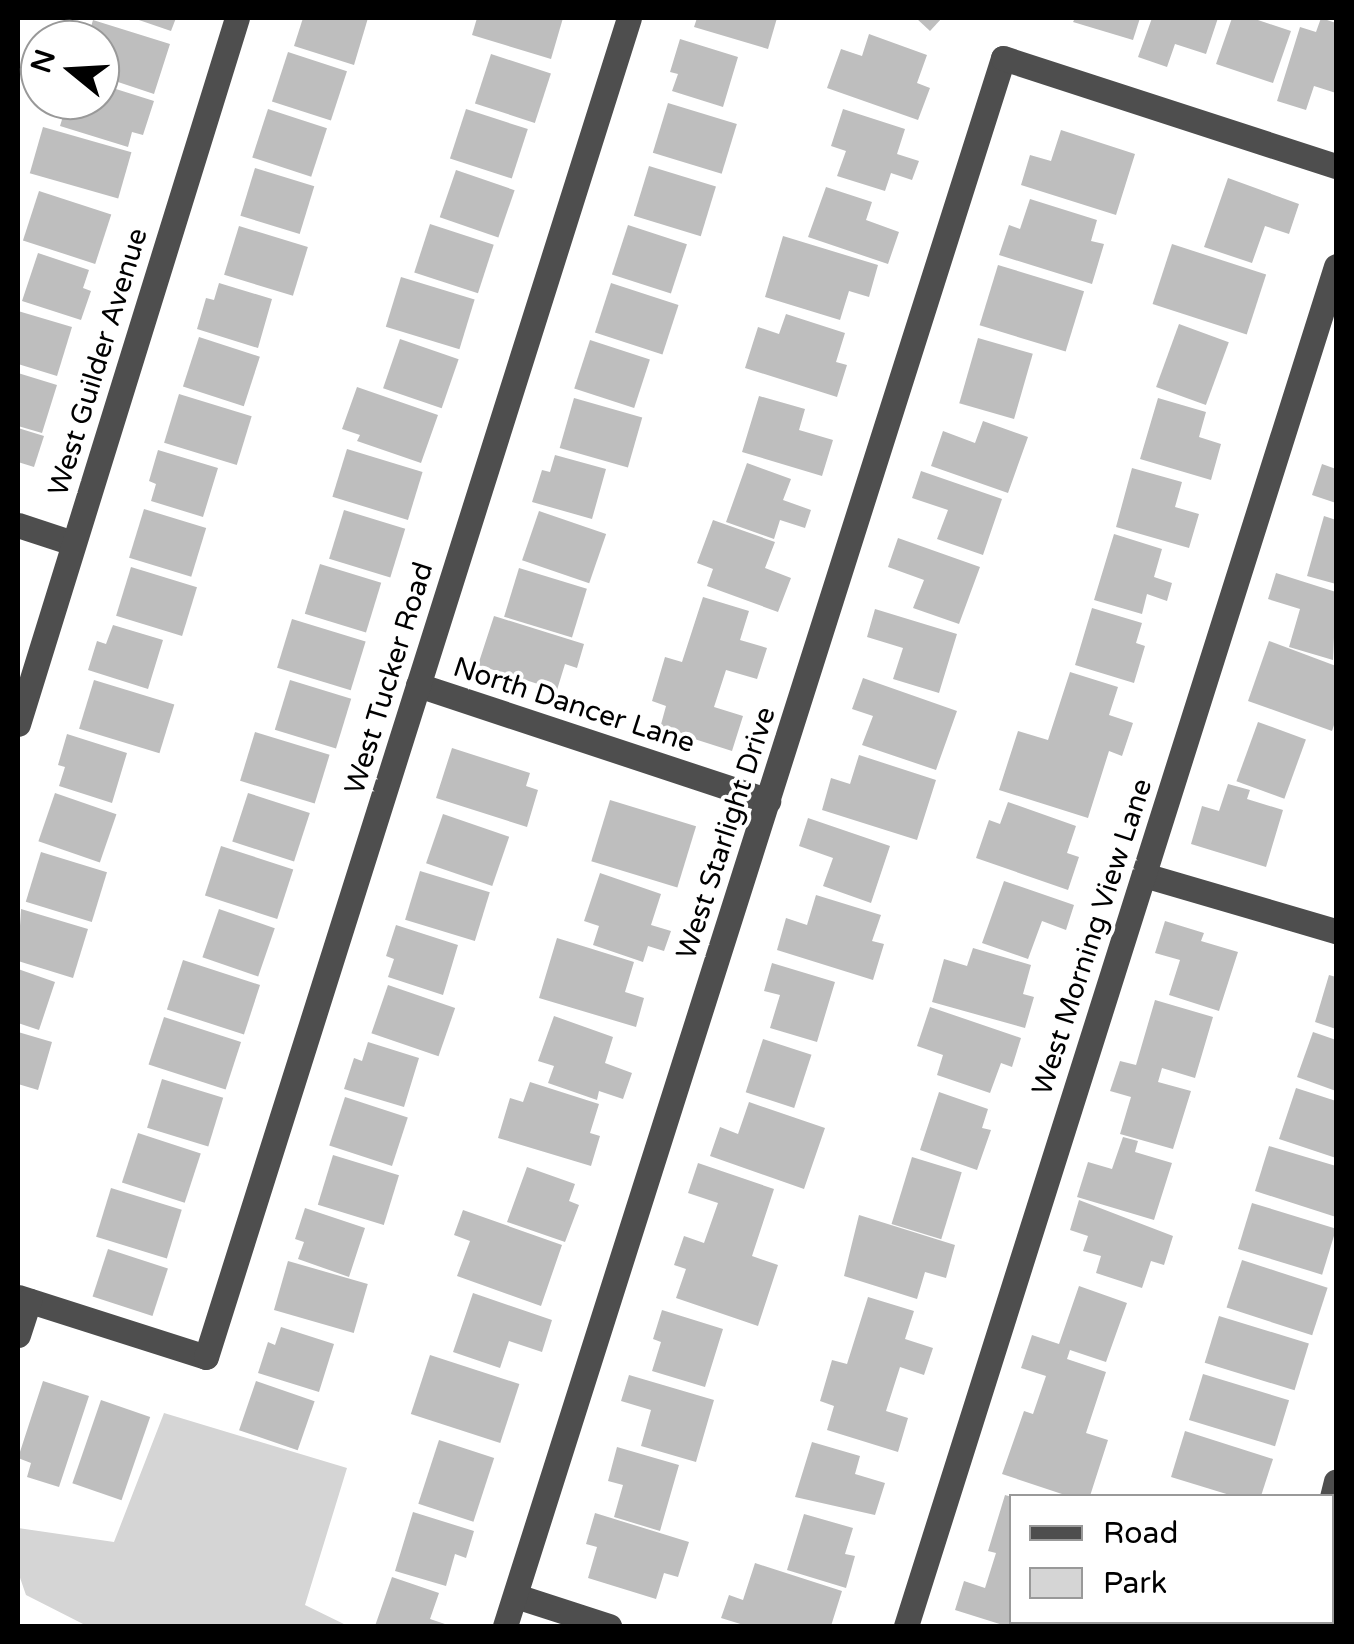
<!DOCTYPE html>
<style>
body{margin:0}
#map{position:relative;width:1354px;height:1644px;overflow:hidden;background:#fff;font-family:"Varela Round",sans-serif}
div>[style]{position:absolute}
.green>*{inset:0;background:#d5d5d5}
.building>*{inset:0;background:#bebebe;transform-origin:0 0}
.minor>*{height:25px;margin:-12.5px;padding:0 12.5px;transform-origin:12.5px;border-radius:12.5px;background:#4e4e4e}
span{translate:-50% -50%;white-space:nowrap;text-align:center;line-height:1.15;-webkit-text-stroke:8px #fff;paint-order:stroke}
.street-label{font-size:28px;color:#000}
.frame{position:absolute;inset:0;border:20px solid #000;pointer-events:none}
.legend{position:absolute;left:1009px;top:1494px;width:325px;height:130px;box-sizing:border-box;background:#fff;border:2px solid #999;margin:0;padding:12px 18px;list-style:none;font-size:30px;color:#000}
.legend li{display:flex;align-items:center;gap:20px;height:50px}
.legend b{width:50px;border:2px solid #999}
.north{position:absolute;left:20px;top:20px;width:100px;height:100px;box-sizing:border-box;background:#fff;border:2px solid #999;border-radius:50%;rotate:288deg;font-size:28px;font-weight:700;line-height:40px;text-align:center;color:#000}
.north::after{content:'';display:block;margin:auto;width:35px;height:45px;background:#000;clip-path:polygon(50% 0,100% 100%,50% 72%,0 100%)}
</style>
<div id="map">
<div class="green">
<div style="clip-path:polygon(164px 1413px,347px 1468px,305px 1605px,348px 1626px,87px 1626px,26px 1595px,18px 1572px,18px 1528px,114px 1542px)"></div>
</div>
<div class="building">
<div style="clip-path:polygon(133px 18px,176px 18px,171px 31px)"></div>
<div style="clip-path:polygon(303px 18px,368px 18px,354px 65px,294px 46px)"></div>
<div style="clip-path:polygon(477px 18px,563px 18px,551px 59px,472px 35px)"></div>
<div style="clip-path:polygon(697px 18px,777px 18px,768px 49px,694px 27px)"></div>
<div style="clip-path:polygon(916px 18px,942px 18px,930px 31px)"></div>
<div style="clip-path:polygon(1075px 18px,1140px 18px,1133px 40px,1073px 22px)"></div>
<div style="clip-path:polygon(1152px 18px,1218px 18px,1206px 54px,1175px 44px,1167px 67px,1138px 57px)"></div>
<div style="clip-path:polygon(1232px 18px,1252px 18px,1291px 31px,1273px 83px,1216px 64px)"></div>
<div style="clip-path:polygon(1321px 18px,1336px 23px,1336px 93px,1314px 86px,1306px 110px,1277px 101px,1300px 27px,1316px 32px)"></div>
<div style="clip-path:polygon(93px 20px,170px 44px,154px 94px,100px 76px,100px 40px,87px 40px)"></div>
<div style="clip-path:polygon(869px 34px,927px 55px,917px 83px,930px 88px,918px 120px,827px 88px,841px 49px,862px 56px)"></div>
<div style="clip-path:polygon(680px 39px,738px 57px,723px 107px,672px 91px,678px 74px,670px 72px)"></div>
<div style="left:288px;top:52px;width:62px;height:52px;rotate:18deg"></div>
<div style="left:491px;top:54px;width:63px;height:52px;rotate:18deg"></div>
<div style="clip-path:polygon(100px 84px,154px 101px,143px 135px,132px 132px,128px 147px,60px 126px,68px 100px,100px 100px)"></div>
<div style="left:668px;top:103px;width:72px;height:52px;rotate:17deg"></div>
<div style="left:268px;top:109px;width:62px;height:51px;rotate:18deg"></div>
<div style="left:466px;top:109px;width:65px;height:52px;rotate:18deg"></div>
<div style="clip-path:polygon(843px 109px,905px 129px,897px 154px,919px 161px,912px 180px,891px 173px,885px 191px,837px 176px,846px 151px,831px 146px)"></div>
<div style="left:43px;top:127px;width:92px;height:48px;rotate:16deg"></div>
<div style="clip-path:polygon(1061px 130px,1135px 154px,1116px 215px,1021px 185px,1030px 155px,1051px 161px)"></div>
<div style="left:649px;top:166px;width:70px;height:52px;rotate:17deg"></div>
<div style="left:255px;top:168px;width:62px;height:50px;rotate:17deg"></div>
<div style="left:456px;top:170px;width:62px;height:50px;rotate:19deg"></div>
<div style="clip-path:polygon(1228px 178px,1299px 204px,1289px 234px,1265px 226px,1252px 263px,1204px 247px)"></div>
<div style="clip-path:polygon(826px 187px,872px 202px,866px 220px,899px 232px,888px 264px,808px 237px)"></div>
<div style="left:39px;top:191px;width:76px;height:52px;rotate:18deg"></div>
<div style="clip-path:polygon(1030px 199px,1097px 220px,1091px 241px,1104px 244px,1092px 284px,999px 255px,1009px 225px,1020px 229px)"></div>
<div style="left:430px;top:224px;width:67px;height:51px;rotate:18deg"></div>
<div style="left:628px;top:225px;width:62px;height:52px;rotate:18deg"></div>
<div style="left:239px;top:226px;width:72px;height:51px;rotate:17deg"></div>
<div style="clip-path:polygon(783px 236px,878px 265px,869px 297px,849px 291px,840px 320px,765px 297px)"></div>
<div style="left:1172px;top:244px;width:99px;height:63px;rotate:18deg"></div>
<div style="clip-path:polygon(38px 253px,89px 270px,83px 288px,91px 291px,81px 320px,22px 301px)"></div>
<div style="left:998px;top:265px;width:90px;height:63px;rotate:17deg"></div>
<div style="left:401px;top:277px;width:77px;height:52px;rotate:17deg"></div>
<div style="clip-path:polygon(219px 283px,272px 299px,258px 348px,197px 329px,206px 298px,214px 300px)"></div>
<div style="left:611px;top:283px;width:71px;height:52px;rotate:18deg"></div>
<div style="clip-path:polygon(18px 311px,72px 327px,57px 376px,18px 364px)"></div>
<div style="clip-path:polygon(786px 314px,845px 333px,836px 362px,847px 365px,837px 397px,745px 368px,758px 327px,779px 334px)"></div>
<div style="left:1179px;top:324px;width:53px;height:67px;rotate:20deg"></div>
<div style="left:199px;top:337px;width:64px;height:52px;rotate:18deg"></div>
<div style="left:978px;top:338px;width:57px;height:68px;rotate:16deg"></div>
<div style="left:400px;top:339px;width:62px;height:52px;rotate:19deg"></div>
<div style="left:590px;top:340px;width:63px;height:51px;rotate:18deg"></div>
<div style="clip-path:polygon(18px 373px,57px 385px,42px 433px,18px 426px)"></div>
<div style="clip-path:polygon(357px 387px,438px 415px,421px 463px,357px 441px,360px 435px,342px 429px)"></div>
<div style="left:179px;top:394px;width:76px;height:51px;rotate:17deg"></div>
<div style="clip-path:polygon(759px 396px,805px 409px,799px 430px,833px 440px,822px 476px,742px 452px)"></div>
<div style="left:574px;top:398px;width:71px;height:52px;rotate:16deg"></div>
<div style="clip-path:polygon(1158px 398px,1206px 412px,1199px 437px,1221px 444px,1211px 480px,1140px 459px)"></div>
<div style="clip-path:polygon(983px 421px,1028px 437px,1008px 493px,931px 466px,943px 431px,975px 443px)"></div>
<div style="clip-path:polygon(18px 428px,44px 436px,34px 467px,18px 462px)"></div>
<div style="left:347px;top:449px;width:79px;height:50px;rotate:17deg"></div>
<div style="clip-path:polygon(158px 450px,218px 468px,203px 517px,151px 501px,156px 484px,149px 481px)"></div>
<div style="clip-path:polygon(555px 455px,606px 469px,592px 519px,532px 502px,542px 470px,550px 472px)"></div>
<div style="clip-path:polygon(747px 463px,791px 479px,783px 500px,811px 510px,805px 528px,780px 520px,774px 539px,726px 522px)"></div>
<div style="clip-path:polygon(1322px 464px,1336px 469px,1336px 503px,1312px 495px)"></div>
<div style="clip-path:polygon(1132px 468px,1182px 482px,1175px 507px,1199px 514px,1189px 548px,1116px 527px)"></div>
<div style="clip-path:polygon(921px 471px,1002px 499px,983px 555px,937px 539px,948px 510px,912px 498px)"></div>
<div style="left:144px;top:509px;width:65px;height:51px;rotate:17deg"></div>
<div style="left:344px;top:510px;width:64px;height:51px;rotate:17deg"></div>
<div style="left:539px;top:511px;width:71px;height:52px;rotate:19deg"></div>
<div style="clip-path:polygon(1324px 516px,1336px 520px,1336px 584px,1307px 576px)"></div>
<div style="clip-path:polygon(713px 520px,775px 542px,765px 568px,791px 578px,778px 612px,707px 586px,713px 569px,697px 563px)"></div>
<div style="clip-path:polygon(1114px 534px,1162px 549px,1154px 577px,1172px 583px,1167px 601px,1147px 594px,1142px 614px,1094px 600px)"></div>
<div style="clip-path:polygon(898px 538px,980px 567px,959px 624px,913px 608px,924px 580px,888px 567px)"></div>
<div style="left:320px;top:564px;width:64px;height:52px;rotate:17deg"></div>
<div style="left:131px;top:567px;width:69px;height:51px;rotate:17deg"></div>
<div style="left:519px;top:568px;width:71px;height:51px;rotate:17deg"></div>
<div style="clip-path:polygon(1276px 573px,1336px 592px,1333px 660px,1289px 647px,1300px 609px,1268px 599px)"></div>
<div style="clip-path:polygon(703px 597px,749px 611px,740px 640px,767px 648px,757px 679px,726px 670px,714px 707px,743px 716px,732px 751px,660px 728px,666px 706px,652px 701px,665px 657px,682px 662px)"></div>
<div style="clip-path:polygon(1092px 608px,1142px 623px,1136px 643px,1145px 646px,1134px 683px,1075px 665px)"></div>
<div style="clip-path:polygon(875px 609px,957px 634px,939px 693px,893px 679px,903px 648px,867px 637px)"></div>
<div style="clip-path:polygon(494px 616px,584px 644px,577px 668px,565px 664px,557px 690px,478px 665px)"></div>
<div style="left:292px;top:619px;width:77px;height:51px;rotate:17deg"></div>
<div style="clip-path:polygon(113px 625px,163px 640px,148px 689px,88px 670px,97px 641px,106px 644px)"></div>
<div style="clip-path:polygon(1269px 641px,1336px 666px,1336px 719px,1332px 731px,1248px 701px)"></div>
<div style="clip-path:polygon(1070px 672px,1118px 687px,1109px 715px,1133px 723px,1122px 756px,1109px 751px,1088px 818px,999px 790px,1018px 731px,1048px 740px)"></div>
<div style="clip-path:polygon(863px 678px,957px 711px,936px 770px,862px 745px,873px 716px,852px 709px)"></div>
<div style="left:94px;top:680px;width:84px;height:51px;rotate:17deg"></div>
<div style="left:290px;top:680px;width:64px;height:52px;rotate:17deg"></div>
<div style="left:1258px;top:722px;width:51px;height:63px;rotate:20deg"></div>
<div style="left:255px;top:732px;width:78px;height:51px;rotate:17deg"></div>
<div style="clip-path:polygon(67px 734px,127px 753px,112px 803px,59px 786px,65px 767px,58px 765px)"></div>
<div style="clip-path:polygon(452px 748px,530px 773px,526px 786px,538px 790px,527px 827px,436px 798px)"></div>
<div style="clip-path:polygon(859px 755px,936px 780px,917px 840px,822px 810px,831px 778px,850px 784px)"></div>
<div style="clip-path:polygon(1228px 784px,1250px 790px,1247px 799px,1283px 810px,1266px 867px,1191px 844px,1202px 806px,1219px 811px)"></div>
<div style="left:55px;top:793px;width:65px;height:51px;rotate:19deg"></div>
<div style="left:248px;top:793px;width:65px;height:51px;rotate:18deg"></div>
<div style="left:610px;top:800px;width:90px;height:64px;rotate:17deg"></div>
<div style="clip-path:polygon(1008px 802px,1076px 826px,1067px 853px,1079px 857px,1068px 890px,976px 858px,989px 820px,1000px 824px)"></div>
<div style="left:443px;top:814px;width:70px;height:52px;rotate:19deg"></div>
<div style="clip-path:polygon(808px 818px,890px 846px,871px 903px,823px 886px,833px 858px,799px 846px)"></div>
<div style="left:221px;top:846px;width:76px;height:52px;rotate:18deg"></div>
<div style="left:41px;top:852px;width:69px;height:52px;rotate:17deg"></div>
<div style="left:420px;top:871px;width:73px;height:51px;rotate:17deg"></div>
<div style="clip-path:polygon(600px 873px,661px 894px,651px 925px,671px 931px,664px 951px,648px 946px,643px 962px,593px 945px,599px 926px,584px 921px)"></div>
<div style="clip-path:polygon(1004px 881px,1074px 905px,1066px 930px,1042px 921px,1028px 959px,982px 943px)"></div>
<div style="clip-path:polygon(816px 895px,881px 915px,872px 941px,884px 944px,873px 980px,777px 950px,786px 918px,807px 925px)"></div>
<div style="clip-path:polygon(21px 909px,88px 929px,73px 978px,18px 961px)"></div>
<div style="left:219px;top:909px;width:59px;height:51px;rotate:19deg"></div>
<div style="clip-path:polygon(1165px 921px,1204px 933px,1201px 941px,1238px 952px,1219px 1011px,1169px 995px,1180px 960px,1155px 953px)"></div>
<div style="clip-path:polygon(396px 925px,458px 945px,443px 995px,388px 977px,394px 959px,386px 956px)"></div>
<div style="clip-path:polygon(557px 938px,634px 962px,625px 992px,644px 998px,636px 1027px,539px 998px)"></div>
<div style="clip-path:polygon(973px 948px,1031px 965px,1023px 994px,1034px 997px,1025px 1028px,932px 1002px,944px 959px,967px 966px)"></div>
<div style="left:183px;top:960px;width:81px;height:52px;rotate:18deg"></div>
<div style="clip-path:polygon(772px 963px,835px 982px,817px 1042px,770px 1028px,780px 995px,764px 991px)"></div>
<div style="clip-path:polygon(18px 969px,55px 982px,39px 1030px,18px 1023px)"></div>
<div style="clip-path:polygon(1329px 975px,1336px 977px,1336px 1029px,1315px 1022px)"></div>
<div style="left:388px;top:985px;width:71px;height:51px;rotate:19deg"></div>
<div style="clip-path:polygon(1155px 1000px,1213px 1017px,1195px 1078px,1162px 1068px,1158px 1082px,1191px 1091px,1173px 1149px,1120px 1134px,1131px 1097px,1110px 1091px,1120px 1061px,1136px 1065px)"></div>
<div style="clip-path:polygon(930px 1007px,1021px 1038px,1012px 1067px,1001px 1063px,990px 1093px,937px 1075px,943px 1055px,917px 1046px)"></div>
<div style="clip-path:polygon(554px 1016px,613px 1037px,605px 1063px,632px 1073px,623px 1099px,599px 1091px,597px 1100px,548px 1083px,554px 1066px,538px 1061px)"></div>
<div style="left:164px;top:1017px;width:81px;height:50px;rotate:18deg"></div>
<div style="clip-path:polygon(18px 1032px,52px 1042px,38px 1090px,18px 1084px)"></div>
<div style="clip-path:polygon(1313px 1032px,1336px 1040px,1336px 1091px,1297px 1077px)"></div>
<div style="left:763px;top:1039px;width:51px;height:56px;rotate:18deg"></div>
<div style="clip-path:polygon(368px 1042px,419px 1058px,404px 1107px,344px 1089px,354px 1058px,362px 1061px)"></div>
<div style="left:162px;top:1079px;width:64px;height:51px;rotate:17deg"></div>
<div style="clip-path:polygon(530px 1082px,599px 1104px,590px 1133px,600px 1136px,591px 1166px,498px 1138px,510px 1098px,523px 1102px)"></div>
<div style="clip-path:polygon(1296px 1088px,1336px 1101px,1336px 1158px,1279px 1139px)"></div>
<div style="clip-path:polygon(939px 1092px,988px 1109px,982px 1128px,991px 1130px,977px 1170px,920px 1150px)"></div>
<div style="left:345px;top:1097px;width:66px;height:51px;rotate:18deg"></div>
<div style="clip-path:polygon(749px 1102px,825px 1128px,804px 1189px,710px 1156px,720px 1127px,738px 1134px)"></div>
<div style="left:138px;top:1133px;width:66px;height:52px;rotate:18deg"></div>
<div style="clip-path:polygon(1123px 1137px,1138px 1141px,1135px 1152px,1172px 1163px,1154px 1220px,1077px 1197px,1088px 1162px,1112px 1169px)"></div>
<div style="clip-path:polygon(1269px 1146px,1336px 1166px,1336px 1217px,1255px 1191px)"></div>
<div style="left:333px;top:1155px;width:69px;height:52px;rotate:17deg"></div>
<div style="left:912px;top:1157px;width:52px;height:70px;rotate:17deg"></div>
<div style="clip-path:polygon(698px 1163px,774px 1189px,752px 1256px,778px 1265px,758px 1326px,676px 1298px,686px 1269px,674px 1265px,684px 1236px,704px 1243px,718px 1203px,688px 1193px)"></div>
<div style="clip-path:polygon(527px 1167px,575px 1184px,569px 1201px,579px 1205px,565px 1242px,507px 1222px)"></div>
<div style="left:111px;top:1188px;width:74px;height:51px;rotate:17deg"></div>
<div style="clip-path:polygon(1079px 1200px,1173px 1236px,1164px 1265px,1151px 1261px,1142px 1288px,1096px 1273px,1101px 1256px,1083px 1251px,1088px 1236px,1070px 1230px)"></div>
<div style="left:1252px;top:1203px;width:88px;height:48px;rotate:17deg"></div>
<div style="clip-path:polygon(305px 1208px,365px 1228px,349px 1277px,298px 1259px,304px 1242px,295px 1239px)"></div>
<div style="clip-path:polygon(463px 1210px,562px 1245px,541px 1306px,457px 1276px,470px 1241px,454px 1235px)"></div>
<div style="clip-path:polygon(859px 1215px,955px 1245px,946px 1278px,925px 1272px,917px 1299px,844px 1276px)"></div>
<div style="left:108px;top:1249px;width:63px;height:50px;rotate:18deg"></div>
<div style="left:1242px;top:1260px;width:90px;height:50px;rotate:18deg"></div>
<div style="left:288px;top:1261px;width:83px;height:51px;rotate:16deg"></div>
<div style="clip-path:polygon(1079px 1286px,1127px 1303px,1106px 1362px,1070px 1350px,1067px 1359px,1106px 1372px,1086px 1433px,1108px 1440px,1090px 1496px,1068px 1496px,1002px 1474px,1024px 1411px,1033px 1414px,1046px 1376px,1021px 1368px,1032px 1335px,1059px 1344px)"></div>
<div style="clip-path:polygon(473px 1293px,552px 1320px,542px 1352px,509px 1341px,500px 1368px,453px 1352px)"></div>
<div style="clip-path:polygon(868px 1297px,914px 1311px,905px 1339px,933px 1348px,924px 1375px,900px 1367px,886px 1411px,908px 1418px,898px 1452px,827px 1430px,834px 1406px,820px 1401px,832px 1360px,847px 1364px)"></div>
<div style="clip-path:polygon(662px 1310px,723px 1329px,705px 1387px,652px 1371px,661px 1342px,653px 1339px)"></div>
<div style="left:1219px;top:1316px;width:94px;height:49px;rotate:17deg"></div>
<div style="clip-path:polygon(281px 1327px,334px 1344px,319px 1392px,258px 1373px,268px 1342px,275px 1345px)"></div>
<div style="left:430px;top:1355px;width:94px;height:62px;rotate:18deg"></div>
<div style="left:1203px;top:1374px;width:90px;height:48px;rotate:17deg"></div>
<div style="clip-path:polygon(629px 1375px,714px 1400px,696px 1462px,641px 1446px,651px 1410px,621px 1401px)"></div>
<div style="clip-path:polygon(43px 1381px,89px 1396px,59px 1487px,27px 1477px,31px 1463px,18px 1458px)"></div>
<div style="left:256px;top:1381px;width:62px;height:52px;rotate:19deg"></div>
<div style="left:101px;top:1400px;width:52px;height:88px;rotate:19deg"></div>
<div style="clip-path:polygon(1185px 1431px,1273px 1459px,1261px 1496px,1233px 1496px,1171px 1477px)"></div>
<div style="left:439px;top:1440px;width:58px;height:67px;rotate:18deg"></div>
<div style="clip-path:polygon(812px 1442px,860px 1456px,855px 1474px,885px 1483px,875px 1515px,795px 1497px)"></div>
<div style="clip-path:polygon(617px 1447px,679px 1465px,660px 1531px,614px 1517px,623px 1485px,608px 1481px)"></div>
<div style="clip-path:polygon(1005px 1495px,1012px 1497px,1012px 1622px,1056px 1622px,1055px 1626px,1006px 1626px,955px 1610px,964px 1581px,985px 1588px,996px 1553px,988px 1551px)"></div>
<div style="clip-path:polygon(413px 1512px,474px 1531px,466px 1558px,455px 1554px,446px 1586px,395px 1571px)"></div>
<div style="clip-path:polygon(595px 1513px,689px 1542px,678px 1577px,664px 1573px,656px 1599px,588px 1578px,597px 1547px,586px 1544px)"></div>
<div style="clip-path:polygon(804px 1514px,853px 1528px,845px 1554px,855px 1556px,846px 1588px,787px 1570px)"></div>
<div style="clip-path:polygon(755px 1563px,842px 1591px,831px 1626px,747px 1626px,721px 1618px,729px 1595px,743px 1600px)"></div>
<div style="clip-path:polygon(392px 1577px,439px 1593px,430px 1619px,451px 1626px,375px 1626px)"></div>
<div style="clip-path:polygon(1138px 1622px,1201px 1622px,1206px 1623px,1136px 1626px)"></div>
</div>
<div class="minor">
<div style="left:18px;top:525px;width:58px;rotate:18.1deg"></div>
<div style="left:418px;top:685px;width:369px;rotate:18.3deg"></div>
<div style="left:18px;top:724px;width:739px;rotate:-72.77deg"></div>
<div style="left:1144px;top:875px;width:200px;rotate:16.3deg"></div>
<div style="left:18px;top:1297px;width:197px;rotate:17.7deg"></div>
<div style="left:206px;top:1357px;width:1404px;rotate:-72.47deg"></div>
<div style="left:18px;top:1335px;width:36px;rotate:-72deg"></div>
<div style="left:1332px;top:1497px;width:16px;rotate:-76deg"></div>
<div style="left:516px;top:1596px;width:98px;rotate:17.9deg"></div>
<div style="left:505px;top:1626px;width:1645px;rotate:-72.38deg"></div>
<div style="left:1003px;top:58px;width:350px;rotate:18deg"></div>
<div style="left:906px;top:1626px;width:1426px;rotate:-72.45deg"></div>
<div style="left:1290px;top:1626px;width:4px;rotate:-63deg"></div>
</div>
<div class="street-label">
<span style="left:98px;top:362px;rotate:-73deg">West Guilder Avenue</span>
<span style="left:389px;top:678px;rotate:-73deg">West Tucker Road</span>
<span style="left:574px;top:705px;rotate:18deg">North Dancer Lane</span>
<span style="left:726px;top:833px;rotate:-72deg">West Starlight Drive</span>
<span style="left:1092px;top:937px;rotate:-72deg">West Morning View Lane</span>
</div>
<div class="frame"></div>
<ul class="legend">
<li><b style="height:12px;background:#4e4e4e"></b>Road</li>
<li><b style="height:28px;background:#d5d5d5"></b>Park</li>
</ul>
<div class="north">N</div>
</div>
